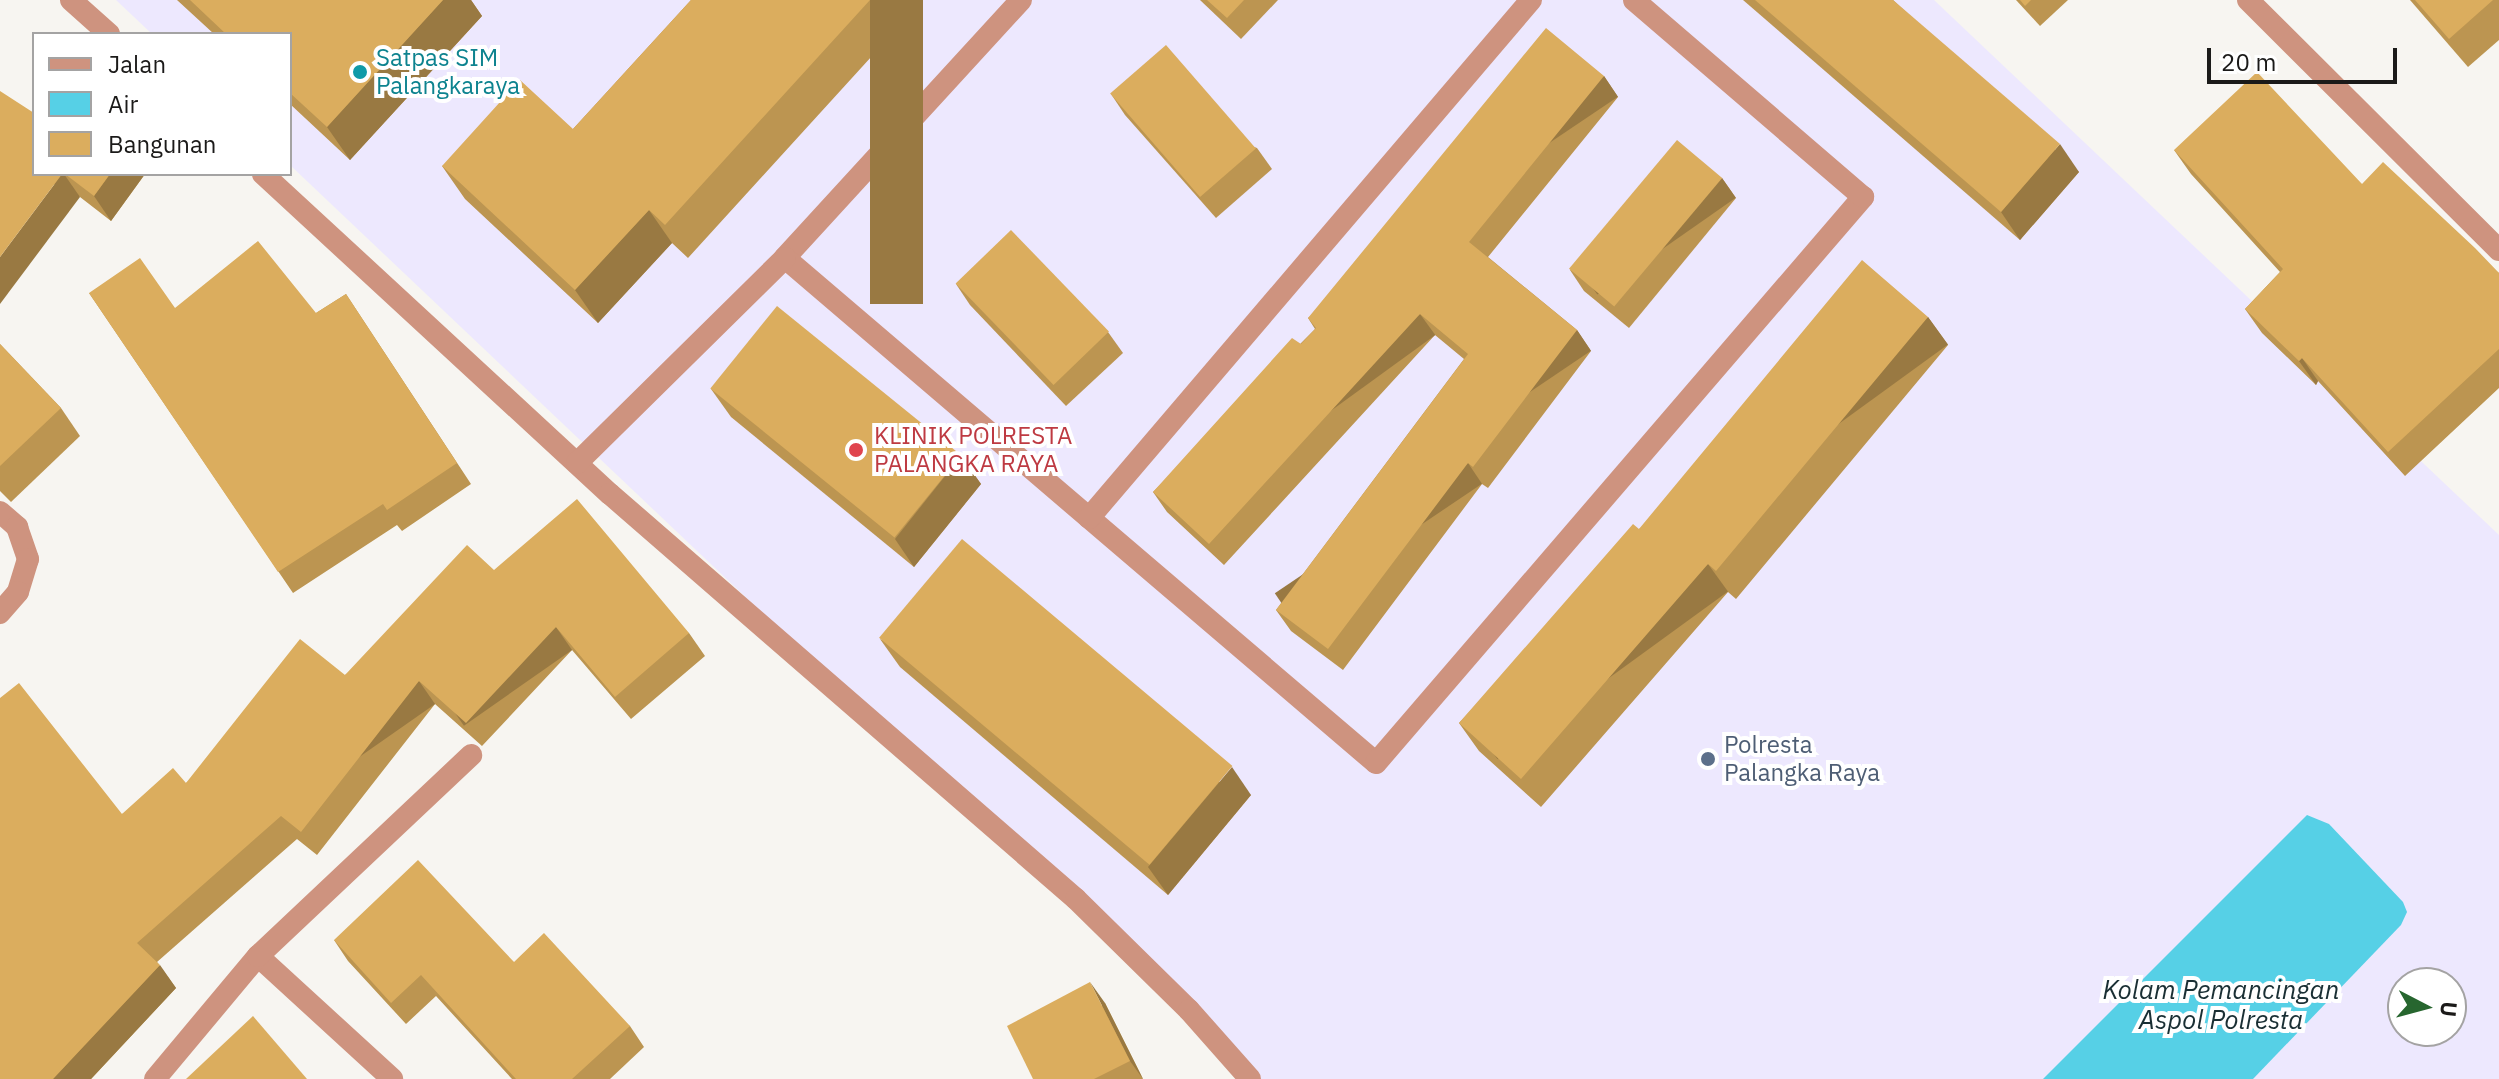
<!DOCTYPE html>
<style>
body{margin:0}
#map{position:relative;width:2499px;height:1079px;overflow:hidden;background:#f7f5f1;font-family:"IBM Plex Sans",sans-serif}
div>[style]{position:absolute}
.commercial>*{inset:0;background:#ede8fe}
.water>*{inset:0;background:#56d0e6}
.minor>*{height:22px;margin:-11px;padding:0 11px;transform-origin:11px;border-radius:11px;background:#ce937f}
.wall>*{inset:0;background:#bc9551}
.shaded-wall>*{inset:0;background:#997942;transform-origin:0 0}
.building>*{inset:0;background:#dbad5e;transform-origin:0 0}
.dots>*{width:22px;height:22px;translate:-50% -50%;box-sizing:border-box;border:4px solid #fff;border-radius:50%}
span{translate:-50% -50%;white-space:nowrap;text-align:center;line-height:1.15;-webkit-text-stroke:8px #fff;paint-order:stroke}
.culture-label{font-size:24px;color:#0d838f}
.left{translate:0 -50%;text-align:left}
.health-label{font-size:24px;color:#be3a42}
.service-label{font-size:24px;color:#4e5e75}
.water-label{font-size:26px;color:#1a2f34;font-style:italic}
.legend{position:absolute;left:32px;top:32px;width:260px;height:144px;box-sizing:border-box;background:#fff;border:2px solid #a4a3a3;margin:0;padding:10px 14px;list-style:none;font-size:24px;color:#1b1a19}
.legend li{display:flex;align-items:center;gap:16px;height:40px}
.legend b{width:40px;border:2px solid #a4a3a3}
.north{position:absolute;left:2387px;top:967px;width:80px;height:80px;box-sizing:border-box;background:#fff;border:2px solid #a4a3a3;border-radius:50%;rotate:96deg;font-size:22px;font-weight:700;line-height:32px;text-align:center;color:#1b1a19}
.north::after{content:'';display:block;margin:auto;width:28px;height:36px;background:#27662f;clip-path:polygon(50% 0,100% 100%,50% 72%,0 100%)}
.scale{position:absolute;left:2207px;top:48px;width:190px;height:36px;box-sizing:border-box;border:4px solid #1b1a19;border-top:0;padding-left:10px;font-size:24px;line-height:28px;white-space:nowrap;color:#1b1a19;-webkit-text-stroke:6px #fff;paint-order:stroke}
</style>
<div id="map">
<div class="commercial">
<div style="clip-path:polygon(evenodd,116px 0,1934px 0,2499px 535px,2499px 1079px,1254px 1079px,290px 165px,290px 34px,152px 34px,116px 0,2403px 983px,2451px 983px,2451px 1031px,2403px 1031px,2403px 983px)"></div>
</div>
<div class="water">
<div style="clip-path:polygon(2307px 815px,2329px 824px,2403px 902px,2407px 912px,2401px 925px,2253px 1079px,2043px 1079px)"></div>
</div>
<div class="minor">
<div style="left:71px;top:0;width:51px;rotate:41.8deg"></div>
<div style="left:1021px;top:0;width:350px;rotate:132.5deg"></div>
<div style="left:785px;top:258px;width:777px;rotate:40.51deg"></div>
<div style="left:1376px;top:763px;width:747px;rotate:-49.29deg"></div>
<div style="left:1863px;top:197px;width:302px;rotate:-139.3deg"></div>
<div style="left:2248px;top:0;width:354px;rotate:44.9deg"></div>
<div style="left:263px;top:174px;width:472px;rotate:42.7deg"></div>
<div style="left:610px;top:494px;width:617px;rotate:40.99deg"></div>
<div style="left:1076px;top:899px;width:158px;rotate:44.5deg"></div>
<div style="left:1189px;top:1010px;width:92px;rotate:48.5deg"></div>
<div style="left:577px;top:463px;width:292px;rotate:-44.6deg"></div>
<div style="left:0;top:512px;width:23px;rotate:41deg"></div>
<div style="left:17px;top:527px;width:34px;rotate:71deg"></div>
<div style="left:28px;top:559px;width:34px;rotate:107deg"></div>
<div style="left:18px;top:592px;width:28px;rotate:131deg"></div>
<div style="left:1089px;top:518px;width:681px;rotate:-49.53deg"></div>
<div style="left:258px;top:956px;width:182px;rotate:42.5deg"></div>
<div style="left:155px;top:1079px;width:160px;rotate:-50.1deg"></div>
<div style="left:258px;top:956px;width:293px;rotate:-43.3deg"></div>
</div>
<div class="wall">
<div style="clip-path:polygon(177px 0,471px 0,482px 16px,350px 160px,290px 104px,290px 34px,214px 34px)"></div>
<div style="clip-path:polygon(691px 0,923px 0,688px 258px,672px 243px,598px 323px,465px 199px,442px 166px,573px 129px)"></div>
<div style="clip-path:polygon(1200px 0,1278px 0,1241px 39px)"></div>
<div style="clip-path:polygon(1743px 0,1893px 0,2079px 172px,2020px 240px)"></div>
<div style="clip-path:polygon(2016px 0,2068px 0,2040px 26px)"></div>
<div style="clip-path:polygon(2410px 0,2499px 0,2499px 40px,2468px 67px)"></div>
<div style="clip-path:polygon(1604px 76px,1618px 97px,1488px 257px,1577px 330px,1591px 351px,1488px 488px,1482px 484px,1343px 670px,1291px 631px,1276px 610px,1464px 359px,1435px 335px,1224px 565px,1167px 512px,1153px 492px,1315px 329px,1308px 318px)"></div>
<div style="clip-path:polygon(1111px 94px,1257px 148px,1272px 169px,1216px 218px,1125px 115px)"></div>
<div style="clip-path:polygon(2174px 150px,2362px 184px,2499px 273px,2499px 388px,2405px 476px,2318px 381px,2316px 385px,2262px 333px,2245px 309px,2280px 272px,2191px 174px)"></div>
<div style="clip-path:polygon(34px 174px,145px 174px,111px 221px,80px 197px)"></div>
<div style="clip-path:polygon(1722px 178px,1736px 198px,1629px 328px,1584px 291px,1570px 270px)"></div>
<div style="clip-path:polygon(956px 284px,1108px 332px,1123px 353px,1066px 406px,970px 305px)"></div>
<div style="clip-path:polygon(89px 293px,175px 308px,316px 313px,346px 294px,471px 484px,402px 531px,397px 525px,293px 593px)"></div>
<div style="clip-path:polygon(1928px 317px,1948px 345px,1736px 599px,1728px 592px,1541px 807px,1479px 751px,1459px 723px,1639px 529px)"></div>
<div style="clip-path:polygon(0 344px,61px 408px,80px 436px,11px 502px,0 491px)"></div>
<div style="clip-path:polygon(711px 389px,961px 456px,981px 484px,914px 567px,731px 417px)"></div>
<div style="clip-path:polygon(494px 570px,689px 633px,705px 656px,631px 719px,572px 650px,482px 746px,435px 704px,317px 855px,297px 839px,157px 962px,176px 988px,91px 1079px,0 1079px,122px 814px,186px 783px,345px 675px)"></div>
<div style="clip-path:polygon(880px 639px,1251px 795px,1168px 895px,900px 667px)"></div>
<div style="clip-path:polygon(334px 940px,514px 962px,630px 1026px,644px 1047px,610px 1079px,512px 1079px,436px 996px,406px 1024px,348px 961px)"></div>
<div style="clip-path:polygon(1105px 1003px,1143px 1079px,1033px 1079px)"></div>
</div>
<div class="shaded-wall">
<div style="clip-path:polygon(443px 0,471px 0,482px 16px,350px 160px,327px 127px)"></div>
<div style="left:870px;top:0;width:53px;height:304px"></div>
<div style="left:1604px;top:76px;width:25px;height:214px;rotate:56deg"></div>
<div style="clip-path:polygon(2060px 144px,2079px 172px,2020px 240px,2001px 212px)"></div>
<div style="clip-path:polygon(62px 174px,64px 174px,80px 197px,0 304px,0 257px)"></div>
<div style="clip-path:polygon(110px 174px,145px 174px,111px 221px,94px 196px)"></div>
<div style="left:1722px;top:178px;width:24px;height:169px;rotate:55deg"></div>
<div style="clip-path:polygon(649px 210px,672px 243px,598px 323px,575px 290px)"></div>
<div style="left:1420px;top:314px;width:26px;height:312px;rotate:54deg"></div>
<div style="left:1928px;top:317px;width:34px;height:331px;rotate:54deg"></div>
<div style="left:1577px;top:330px;width:25px;height:172px;rotate:56deg"></div>
<div style="clip-path:polygon(2302px 358px,2318px 381px,2316px 385px,2299px 361px)"></div>
<div style="clip-path:polygon(961px 456px,981px 484px,914px 567px,895px 539px)"></div>
<div style="left:1468px;top:463px;width:25px;height:233px;rotate:56deg"></div>
<div style="left:1708px;top:564px;width:34px;height:285px;rotate:54deg"></div>
<div style="left:556px;top:627px;width:28px;height:132px;rotate:55deg"></div>
<div style="left:419px;top:681px;width:28px;height:192px;rotate:55deg"></div>
<div style="clip-path:polygon(1232px 767px,1251px 795px,1168px 895px,1148px 867px)"></div>
<div style="clip-path:polygon(160px 965px,176px 988px,91px 1079px,53px 1079px)"></div>
<div style="clip-path:polygon(1090px 982px,1105px 1003px,1143px 1079px,1130px 1061px)"></div>
</div>
<div class="building">
<div style="clip-path:polygon(190px 0,443px 0,327px 127px,290px 93px,290px 34px,226px 34px)"></div>
<div style="clip-path:polygon(691px 0,870px 0,665px 225px,649px 210px,575px 290px,442px 166px,520px 80px,573px 129px)"></div>
<div style="clip-path:polygon(1207px 0,1244px 0,1227px 18px)"></div>
<div style="clip-path:polygon(1755px 0,1893px 0,2060px 144px,2001px 212px)"></div>
<div style="clip-path:polygon(2020px 0,2031px 0,2025px 6px)"></div>
<div style="clip-path:polygon(2415px 0,2493px 0,2449px 39px)"></div>
<div style="clip-path:polygon(1546px 28px,1604px 76px,1469px 242px,1577px 330px,1473px 467px,1468px 463px,1328px 649px,1276px 610px,1468px 354px,1420px 314px,1209px 544px,1153px 492px,1292px 338px,1301px 344px,1316px 328px,1308px 318px)"></div>
<div style="left:1166px;top:45px;width:137px;height:74px;rotate:49deg"></div>
<div style="clip-path:polygon(2257px 72px,2362px 184px,2383px 162px,2475px 248px,2499px 273px,2499px 349px,2388px 452px,2302px 358px,2299px 361px,2245px 309px,2283px 269px,2174px 150px)"></div>
<div style="clip-path:polygon(0 91px,34px 113px,34px 174px,62px 174px,0 257px)"></div>
<div style="left:1677px;top:140px;width:59px;height:168px;rotate:40deg"></div>
<div style="clip-path:polygon(65px 174px,110px 174px,94px 196px)"></div>
<div style="left:1011px;top:230px;width:141px;height:77px;rotate:46deg"></div>
<div style="clip-path:polygon(258px 241px,316px 313px,346px 294px,457px 463px,387px 510px,383px 504px,278px 572px,89px 293px,140px 258px,175px 308px)"></div>
<div style="clip-path:polygon(1862px 260px,1928px 317px,1716px 571px,1708px 564px,1521px 779px,1459px 723px,1633px 524px,1639px 529px)"></div>
<div style="left:777px;top:306px;width:237px;height:106px;rotate:39deg"></div>
<div style="clip-path:polygon(0 344px,61px 408px,0 466px)"></div>
<div style="clip-path:polygon(577px 499px,689px 633px,615px 697px,556px 627px,466px 723px,419px 681px,301px 832px,281px 816px,137px 943px,160px 965px,53px 1079px,0 1079px,0 698px,19px 683px,122px 814px,173px 768px,186px 783px,300px 639px,345px 675px,467px 545px,494px 570px)"></div>
<div style="left:962px;top:539px;width:353px;height:129px;rotate:40deg"></div>
<div style="clip-path:polygon(418px 860px,514px 962px,544px 933px,630px 1026px,572px 1079px,516px 1079px,421px 975px,391px 1003px,334px 940px)"></div>
<div style="clip-path:polygon(1090px 982px,1130px 1061px,1094px 1079px,1033px 1079px,1007px 1026px)"></div>
<div style="clip-path:polygon(253px 1016px,307px 1079px,186px 1079px)"></div>
</div>
<div class="dots">
<div style="left:360px;top:72px;background:#0f9aa8"></div>
<div style="left:856px;top:450px;background:#e0444e"></div>
<div style="left:1708px;top:759px;background:#5c6f8a"></div>
</div>
<div class="culture-label">
<span class="left" style="left:376px;top:72px">Satpas SIM<br>Palangkaraya</span>
</div>
<div class="health-label">
<span class="left" style="left:874px;top:450px">KLINIK POLRESTA<br>PALANGKA RAYA</span>
</div>
<div class="service-label">
<span class="left" style="left:1724px;top:759px">Polresta<br>Palangka Raya</span>
</div>
<div class="water-label">
<span style="left:2221px;top:1005px">Kolam Pemancingan<br>Aspol Polresta</span>
</div>
<ul class="legend">
<li><b style="height:10px;background:#ce937f"></b>Jalan</li>
<li><b style="height:22px;background:#56d0e6"></b>Air</li>
<li><b style="height:22px;background:#dbad5e"></b>Bangunan</li>
</ul>
<div class="north">U</div>
<div class="scale">20 m</div>
</div>
